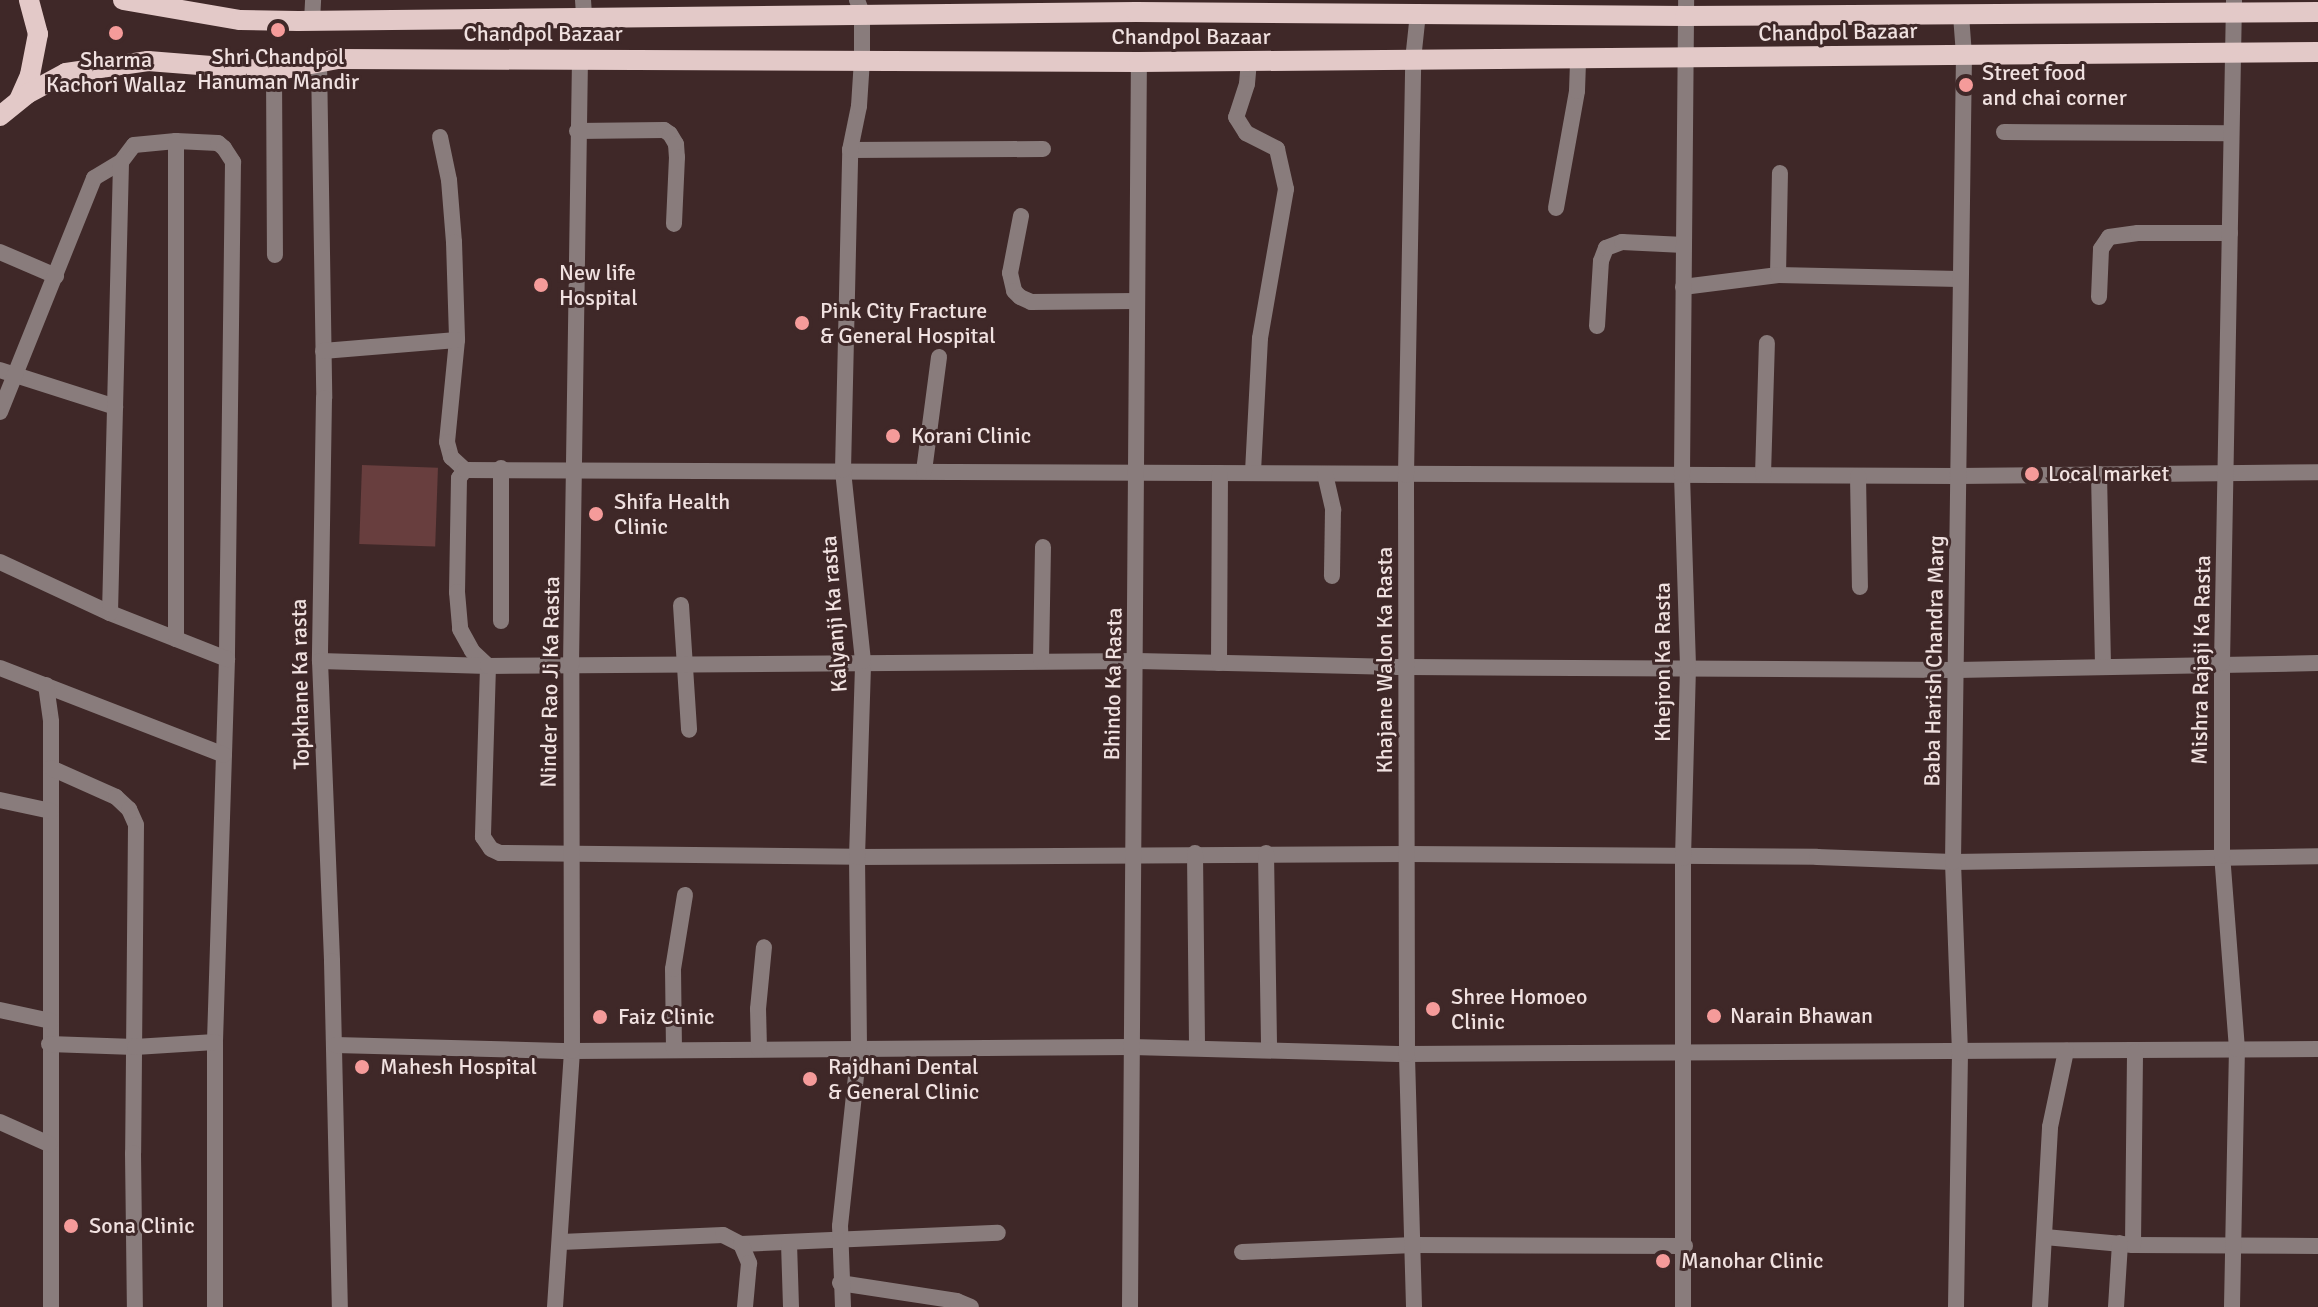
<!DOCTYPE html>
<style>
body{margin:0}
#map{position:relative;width:2318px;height:1307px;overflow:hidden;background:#3f2828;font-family:Signika,sans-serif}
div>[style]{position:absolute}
.green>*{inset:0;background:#683e3e;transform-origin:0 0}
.minor>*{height:16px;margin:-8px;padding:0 8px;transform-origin:8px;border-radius:8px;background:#897c7c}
.tertiary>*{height:16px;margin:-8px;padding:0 8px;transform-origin:8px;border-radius:8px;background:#897c7c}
.primary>*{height:20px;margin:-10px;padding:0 10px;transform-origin:10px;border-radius:10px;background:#e3c9c8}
.dots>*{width:22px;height:22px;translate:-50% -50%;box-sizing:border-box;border:4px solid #3f2828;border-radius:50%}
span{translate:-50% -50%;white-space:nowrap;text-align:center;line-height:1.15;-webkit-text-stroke:6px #3f2828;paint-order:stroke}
.street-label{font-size:22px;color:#f0e1e0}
.poi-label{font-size:22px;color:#f0e1e0}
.left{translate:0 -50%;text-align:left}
</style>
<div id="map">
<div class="green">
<div style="left:362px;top:465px;width:76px;height:79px;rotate:2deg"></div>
</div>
<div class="minor">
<div style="left:583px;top:0;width:15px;rotate:86deg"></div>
<div style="left:312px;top:21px;width:21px;rotate:-87deg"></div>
<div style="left:319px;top:61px;width:337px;rotate:89.1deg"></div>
<div style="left:324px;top:398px;width:263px;rotate:90.9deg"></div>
<div style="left:320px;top:661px;width:300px;rotate:87.7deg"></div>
<div style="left:332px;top:961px;width:346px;rotate:88.7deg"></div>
<div style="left:1249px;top:61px;width:23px;rotate:95deg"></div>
<div style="left:1247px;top:84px;width:35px;rotate:108deg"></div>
<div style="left:1236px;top:117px;width:19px;rotate:58deg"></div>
<div style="left:1246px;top:133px;width:35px;rotate:27deg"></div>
<div style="left:1277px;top:149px;width:41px;rotate:77.3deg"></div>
<div style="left:1286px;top:189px;width:151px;rotate:99.9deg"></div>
<div style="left:1260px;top:338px;width:135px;rotate:93deg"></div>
<div style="left:274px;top:71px;width:184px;rotate:89.7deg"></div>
<div style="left:577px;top:131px;width:87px;rotate:-0.7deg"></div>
<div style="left:664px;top:130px;width:7px;rotate:34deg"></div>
<div style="left:670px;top:134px;width:12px;rotate:59deg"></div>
<div style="left:676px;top:144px;width:13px;rotate:86deg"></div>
<div style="left:677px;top:157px;width:67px;rotate:92.6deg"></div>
<div style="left:2004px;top:132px;width:227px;rotate:0.3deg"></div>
<div style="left:440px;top:137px;width:44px;rotate:78.2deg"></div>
<div style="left:449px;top:180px;width:62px;rotate:85.4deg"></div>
<div style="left:454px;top:242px;width:98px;rotate:88.2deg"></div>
<div style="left:457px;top:340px;width:102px;rotate:95.6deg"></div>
<div style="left:447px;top:442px;width:16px;rotate:75deg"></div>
<div style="left:451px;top:457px;width:19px;rotate:43deg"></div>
<div style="left:850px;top:150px;width:193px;rotate:-0.3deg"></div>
<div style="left:1556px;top:208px;width:119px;rotate:-79.8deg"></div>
<div style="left:1577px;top:91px;width:32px;rotate:-88deg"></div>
<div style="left:1021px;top:216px;width:58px;rotate:100.9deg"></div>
<div style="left:1010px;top:273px;width:18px;rotate:77deg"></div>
<div style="left:1014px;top:291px;width:8px;rotate:45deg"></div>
<div style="left:1020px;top:297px;width:12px;rotate:24deg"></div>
<div style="left:1031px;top:302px;width:105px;rotate:-0.5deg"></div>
<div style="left:0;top:252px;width:61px;rotate:23.2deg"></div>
<div style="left:1778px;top:275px;width:102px;rotate:-88.9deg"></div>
<div style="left:1683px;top:287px;width:96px;rotate:-7.2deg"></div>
<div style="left:1778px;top:275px;width:181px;rotate:1.3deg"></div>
<div style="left:2099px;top:297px;width:48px;rotate:-87.6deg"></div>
<div style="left:2101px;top:249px;width:14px;rotate:-56deg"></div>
<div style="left:2109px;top:237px;width:29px;rotate:-8deg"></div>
<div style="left:2138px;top:233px;width:92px"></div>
<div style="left:1597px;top:326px;width:65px;rotate:-86.5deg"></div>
<div style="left:1601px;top:261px;width:14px;rotate:-69deg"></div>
<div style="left:1606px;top:248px;width:17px;rotate:-21deg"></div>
<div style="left:1622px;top:242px;width:62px;rotate:2.8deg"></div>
<div style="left:323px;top:351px;width:134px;rotate:-4.7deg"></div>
<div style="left:0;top:370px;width:121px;rotate:17.8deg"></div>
<div style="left:0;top:412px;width:252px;rotate:-68.1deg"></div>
<div style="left:94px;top:178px;width:31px;rotate:-31deg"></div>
<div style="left:121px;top:162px;width:21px;rotate:-53deg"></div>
<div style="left:134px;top:145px;width:42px;rotate:-5.4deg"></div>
<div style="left:176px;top:141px;width:42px;rotate:2.7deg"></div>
<div style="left:218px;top:143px;width:8px;rotate:40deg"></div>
<div style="left:224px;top:148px;width:17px;rotate:57deg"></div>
<div style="left:233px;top:162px;width:497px;rotate:90.7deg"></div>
<div style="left:227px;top:659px;width:383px;rotate:91.8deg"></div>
<div style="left:215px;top:1042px;width:265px;rotate:90deg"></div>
<div style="left:465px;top:470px;width:10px;rotate:127deg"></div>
<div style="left:459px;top:478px;width:114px;rotate:91deg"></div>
<div style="left:457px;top:592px;width:37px;rotate:85deg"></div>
<div style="left:460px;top:629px;width:25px;rotate:61deg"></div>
<div style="left:472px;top:651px;width:22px;rotate:43deg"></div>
<div style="left:488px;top:666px;width:171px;rotate:91.7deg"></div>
<div style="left:483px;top:837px;width:14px;rotate:56deg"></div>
<div style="left:491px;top:849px;width:10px;rotate:24deg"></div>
<div style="left:500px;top:853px;width:357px;rotate:0.6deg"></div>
<div style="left:857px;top:857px;width:550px;rotate:-0.31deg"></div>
<div style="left:1407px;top:854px;width:410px;rotate:0.4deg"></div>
<div style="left:1817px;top:857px;width:136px;rotate:2.1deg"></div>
<div style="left:1953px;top:862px;width:365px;rotate:-0.9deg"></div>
<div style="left:465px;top:470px;width:1492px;rotate:0.23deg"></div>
<div style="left:1957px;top:476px;width:361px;rotate:-0.6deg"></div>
<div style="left:924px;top:471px;width:115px;rotate:-82.5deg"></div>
<div style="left:1325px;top:474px;width:37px;rotate:77deg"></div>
<div style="left:1333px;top:510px;width:66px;rotate:90.9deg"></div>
<div style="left:2099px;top:474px;width:192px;rotate:88.8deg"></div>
<div style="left:1763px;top:475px;width:132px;rotate:-88.3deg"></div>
<div style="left:1858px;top:476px;width:111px;rotate:89deg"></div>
<div style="left:0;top:562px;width:121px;rotate:24.9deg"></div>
<div style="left:110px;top:613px;width:126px;rotate:21.5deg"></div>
<div style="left:681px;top:605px;width:125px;rotate:86.3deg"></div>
<div style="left:110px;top:613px;width:451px;rotate:-88.6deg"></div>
<div style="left:501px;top:621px;width:153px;rotate:-90deg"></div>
<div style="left:176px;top:639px;width:498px;rotate:-90deg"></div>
<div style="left:320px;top:661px;width:168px;rotate:1.7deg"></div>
<div style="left:488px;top:666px;width:649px;rotate:-0.44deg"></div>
<div style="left:1137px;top:661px;width:271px;rotate:1.3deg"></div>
<div style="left:1408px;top:667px;width:549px;rotate:0.31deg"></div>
<div style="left:1957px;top:670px;width:361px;rotate:-1.1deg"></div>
<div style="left:1041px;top:661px;width:114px;rotate:-89deg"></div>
<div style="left:1219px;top:663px;width:190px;rotate:-89.7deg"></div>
<div style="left:0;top:668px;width:240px;rotate:21.2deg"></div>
<div style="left:46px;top:685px;width:37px;rotate:82deg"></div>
<div style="left:51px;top:722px;width:585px;rotate:90deg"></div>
<div style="left:51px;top:768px;width:71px;rotate:24deg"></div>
<div style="left:116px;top:797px;width:18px;rotate:43deg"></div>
<div style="left:129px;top:809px;width:17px;rotate:66deg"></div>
<div style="left:136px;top:825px;width:328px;rotate:90.5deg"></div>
<div style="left:133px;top:1153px;width:154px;rotate:89.3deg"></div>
<div style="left:0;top:800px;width:52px;rotate:12.2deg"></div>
<div style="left:1195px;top:853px;width:195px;rotate:89.4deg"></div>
<div style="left:1266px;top:853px;width:196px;rotate:89.1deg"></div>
<div style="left:0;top:1010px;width:52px;rotate:12.2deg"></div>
<div style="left:49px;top:1044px;width:86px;rotate:2deg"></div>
<div style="left:135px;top:1047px;width:80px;rotate:-3.6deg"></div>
<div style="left:335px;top:1045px;width:237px;rotate:1.5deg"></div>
<div style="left:572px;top:1051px;width:560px;rotate:-0.41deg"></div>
<div style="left:1132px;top:1047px;width:275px;rotate:1.5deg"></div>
<div style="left:1407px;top:1054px;width:911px;rotate:-0.31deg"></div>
<div style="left:759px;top:1049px;width:40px;rotate:-91.4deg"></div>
<div style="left:758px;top:1009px;width:62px;rotate:-84.5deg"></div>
<div style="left:674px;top:1050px;width:81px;rotate:-90.7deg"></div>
<div style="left:673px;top:969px;width:75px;rotate:-80.8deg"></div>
<div style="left:0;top:1122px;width:54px;rotate:24.2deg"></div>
<div style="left:2045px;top:1237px;width:88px;rotate:5.2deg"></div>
<div style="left:2133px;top:1245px;width:185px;rotate:0.3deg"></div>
<div style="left:561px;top:1242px;width:162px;rotate:-2.5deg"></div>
<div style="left:723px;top:1235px;width:20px;rotate:27deg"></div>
<div style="left:741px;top:1244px;width:257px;rotate:-2.5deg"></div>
<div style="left:789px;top:1243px;width:64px;rotate:88.2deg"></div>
<div style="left:741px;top:1244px;width:21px;rotate:67deg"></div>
<div style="left:749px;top:1263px;width:44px;rotate:95.2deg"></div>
<div style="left:2133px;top:1245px;width:193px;rotate:-89.4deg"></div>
<div style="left:1242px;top:1252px;width:172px;rotate:-2.3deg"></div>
<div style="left:1414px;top:1245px;width:271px;rotate:0.2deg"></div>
<div style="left:840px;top:1283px;width:118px;rotate:8.7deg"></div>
<div style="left:957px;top:1301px;width:15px;rotate:23deg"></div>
<div style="left:555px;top:1307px;width:257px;rotate:-86.2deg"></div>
<div style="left:572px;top:1051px;width:386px;rotate:-90.1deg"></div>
<div style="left:571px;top:665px;width:607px;rotate:-89.15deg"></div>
<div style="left:843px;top:1307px;width:81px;rotate:-92.1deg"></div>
<div style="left:840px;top:1226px;width:180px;rotate:-83.9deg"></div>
<div style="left:859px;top:1047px;width:190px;rotate:-90.6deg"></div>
<div style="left:857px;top:857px;width:196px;rotate:-88.2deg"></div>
<div style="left:863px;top:661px;width:192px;rotate:-96deg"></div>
<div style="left:843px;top:470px;width:320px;rotate:-88.7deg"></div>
<div style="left:850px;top:150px;width:45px;rotate:-78.4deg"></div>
<div style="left:859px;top:106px;width:47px;rotate:-86.3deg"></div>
<div style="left:862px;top:59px;width:46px;rotate:-90deg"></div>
<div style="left:862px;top:13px;width:14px;rotate:-111deg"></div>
<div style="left:1130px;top:1307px;width:1245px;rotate:-89.59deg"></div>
<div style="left:1683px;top:1307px;width:449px;rotate:-90deg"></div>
<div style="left:1683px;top:858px;width:192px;rotate:-88.5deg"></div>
<div style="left:1688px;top:666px;width:191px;rotate:-91.8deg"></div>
<div style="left:1682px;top:475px;width:475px;rotate:-89.5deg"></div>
<div style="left:1956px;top:1307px;width:254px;rotate:-89.1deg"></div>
<div style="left:1960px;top:1053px;width:191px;rotate:-92.1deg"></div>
<div style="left:1953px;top:862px;width:807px;rotate:-89.22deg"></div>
<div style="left:1964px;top:55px;width:40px;rotate:-94.3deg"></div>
<div style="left:2040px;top:1307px;width:180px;rotate:-86.8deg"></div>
<div style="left:2050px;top:1127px;width:78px;rotate:-78.1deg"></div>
<div style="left:2116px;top:1307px;width:64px;rotate:-86.4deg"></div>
<div style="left:2232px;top:1307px;width:258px;rotate:-88.9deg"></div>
<div style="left:2237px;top:1049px;width:194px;rotate:-94.4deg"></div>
<div style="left:2222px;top:856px;width:193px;rotate:-90deg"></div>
<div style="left:2222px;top:663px;width:663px;rotate:-88.96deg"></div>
</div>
<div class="tertiary">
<div style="left:1414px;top:1307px;width:253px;rotate:-91.6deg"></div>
<div style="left:1407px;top:1054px;width:579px;rotate:-90.1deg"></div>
<div style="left:1406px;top:475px;width:415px;rotate:-89deg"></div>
<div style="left:1413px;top:60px;width:47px;rotate:-83.9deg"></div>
</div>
<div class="primary">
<div style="left:123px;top:0;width:119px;rotate:9.7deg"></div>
<div style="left:240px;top:20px;width:58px;rotate:1deg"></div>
<div style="left:298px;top:21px;width:838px;rotate:-0.62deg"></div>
<div style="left:1136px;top:12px;width:549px;rotate:0.42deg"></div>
<div style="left:1685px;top:16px;width:633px;rotate:-0.36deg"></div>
<div style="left:19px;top:100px;width:27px;rotate:-66deg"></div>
<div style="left:30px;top:75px;width:42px;rotate:-79deg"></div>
<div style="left:38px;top:34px;width:35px;rotate:-105deg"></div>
<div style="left:0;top:116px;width:35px;rotate:-39deg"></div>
<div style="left:27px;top:94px;width:44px;rotate:-28.3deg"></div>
<div style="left:66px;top:73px;width:83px;rotate:-8.3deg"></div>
<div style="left:148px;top:61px;width:126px;rotate:4.5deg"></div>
<div style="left:274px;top:71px;width:65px;rotate:-10.6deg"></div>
<div style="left:338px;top:59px;width:801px;rotate:0.21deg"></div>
<div style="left:1139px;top:62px;width:1179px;rotate:-0.49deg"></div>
</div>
<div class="dots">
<div style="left:278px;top:30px;background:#f59b9a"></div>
<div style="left:116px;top:33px;background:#f59b9a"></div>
<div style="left:1966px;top:85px;background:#f59b9a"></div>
<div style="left:541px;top:285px;background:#f59b9a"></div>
<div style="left:802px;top:323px;background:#f59b9a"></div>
<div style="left:893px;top:436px;background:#f59b9a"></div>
<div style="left:2032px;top:474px;background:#f59b9a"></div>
<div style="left:596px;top:514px;background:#f59b9a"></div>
<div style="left:1433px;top:1009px;background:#f59b9a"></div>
<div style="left:1714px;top:1016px;background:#f59b9a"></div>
<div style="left:600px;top:1017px;background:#f59b9a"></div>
<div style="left:362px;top:1067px;background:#f59b9a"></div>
<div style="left:810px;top:1079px;background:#f59b9a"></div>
<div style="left:71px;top:1226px;background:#f59b9a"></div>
<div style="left:1663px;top:1261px;background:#f59b9a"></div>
</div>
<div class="street-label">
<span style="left:1838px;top:32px;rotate:-1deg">Chandpol Bazaar</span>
<span style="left:543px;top:34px">Chandpol Bazaar</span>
<span style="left:1191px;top:37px">Chandpol Bazaar</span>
<span style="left:834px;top:614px;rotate:-94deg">Kalyanji Ka rasta</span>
<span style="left:1385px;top:660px;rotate:-90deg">Khajane Walon Ka Rasta</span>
<span style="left:2201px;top:660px;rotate:-89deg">Mishra Rajaji Ka Rasta</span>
<span style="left:1934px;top:661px;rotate:-89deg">Baba Harish Chandra Marg</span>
<span style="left:1663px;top:662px;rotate:-90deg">Khejron Ka Rasta</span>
<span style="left:550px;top:682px;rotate:-89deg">Ninder Rao Ji Ka Rasta</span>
<span style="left:300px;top:684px;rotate:-91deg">Topkhane Ka rasta</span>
<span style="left:1113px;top:684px;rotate:-89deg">Bhindo Ka Rasta</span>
</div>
<div class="poi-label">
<span style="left:278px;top:69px">Shri Chandpol<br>Hanuman Mandir</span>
<span style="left:116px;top:72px">Sharma<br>Kachori Wallaz</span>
<span class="left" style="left:1982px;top:85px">Street food<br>and chai corner</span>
<span class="left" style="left:559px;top:285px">New life<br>Hospital</span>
<span class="left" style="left:820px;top:323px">Pink City Fracture<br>&amp; General Hospital</span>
<span class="left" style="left:911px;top:436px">Korani Clinic</span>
<span class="left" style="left:2048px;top:474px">Local market</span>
<span class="left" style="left:614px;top:514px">Shifa Health<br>Clinic</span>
<span class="left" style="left:1451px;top:1009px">Shree Homoeo<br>Clinic</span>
<span class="left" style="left:1730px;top:1016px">Narain Bhawan</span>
<span class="left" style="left:618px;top:1017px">Faiz Clinic</span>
<span class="left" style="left:828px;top:1079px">Rajdhani Dental<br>&amp; General Clinic</span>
<span class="left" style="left:380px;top:1067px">Mahesh Hospital</span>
<span class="left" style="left:89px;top:1226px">Sona Clinic</span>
<span class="left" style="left:1681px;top:1261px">Manohar Clinic</span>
</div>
</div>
